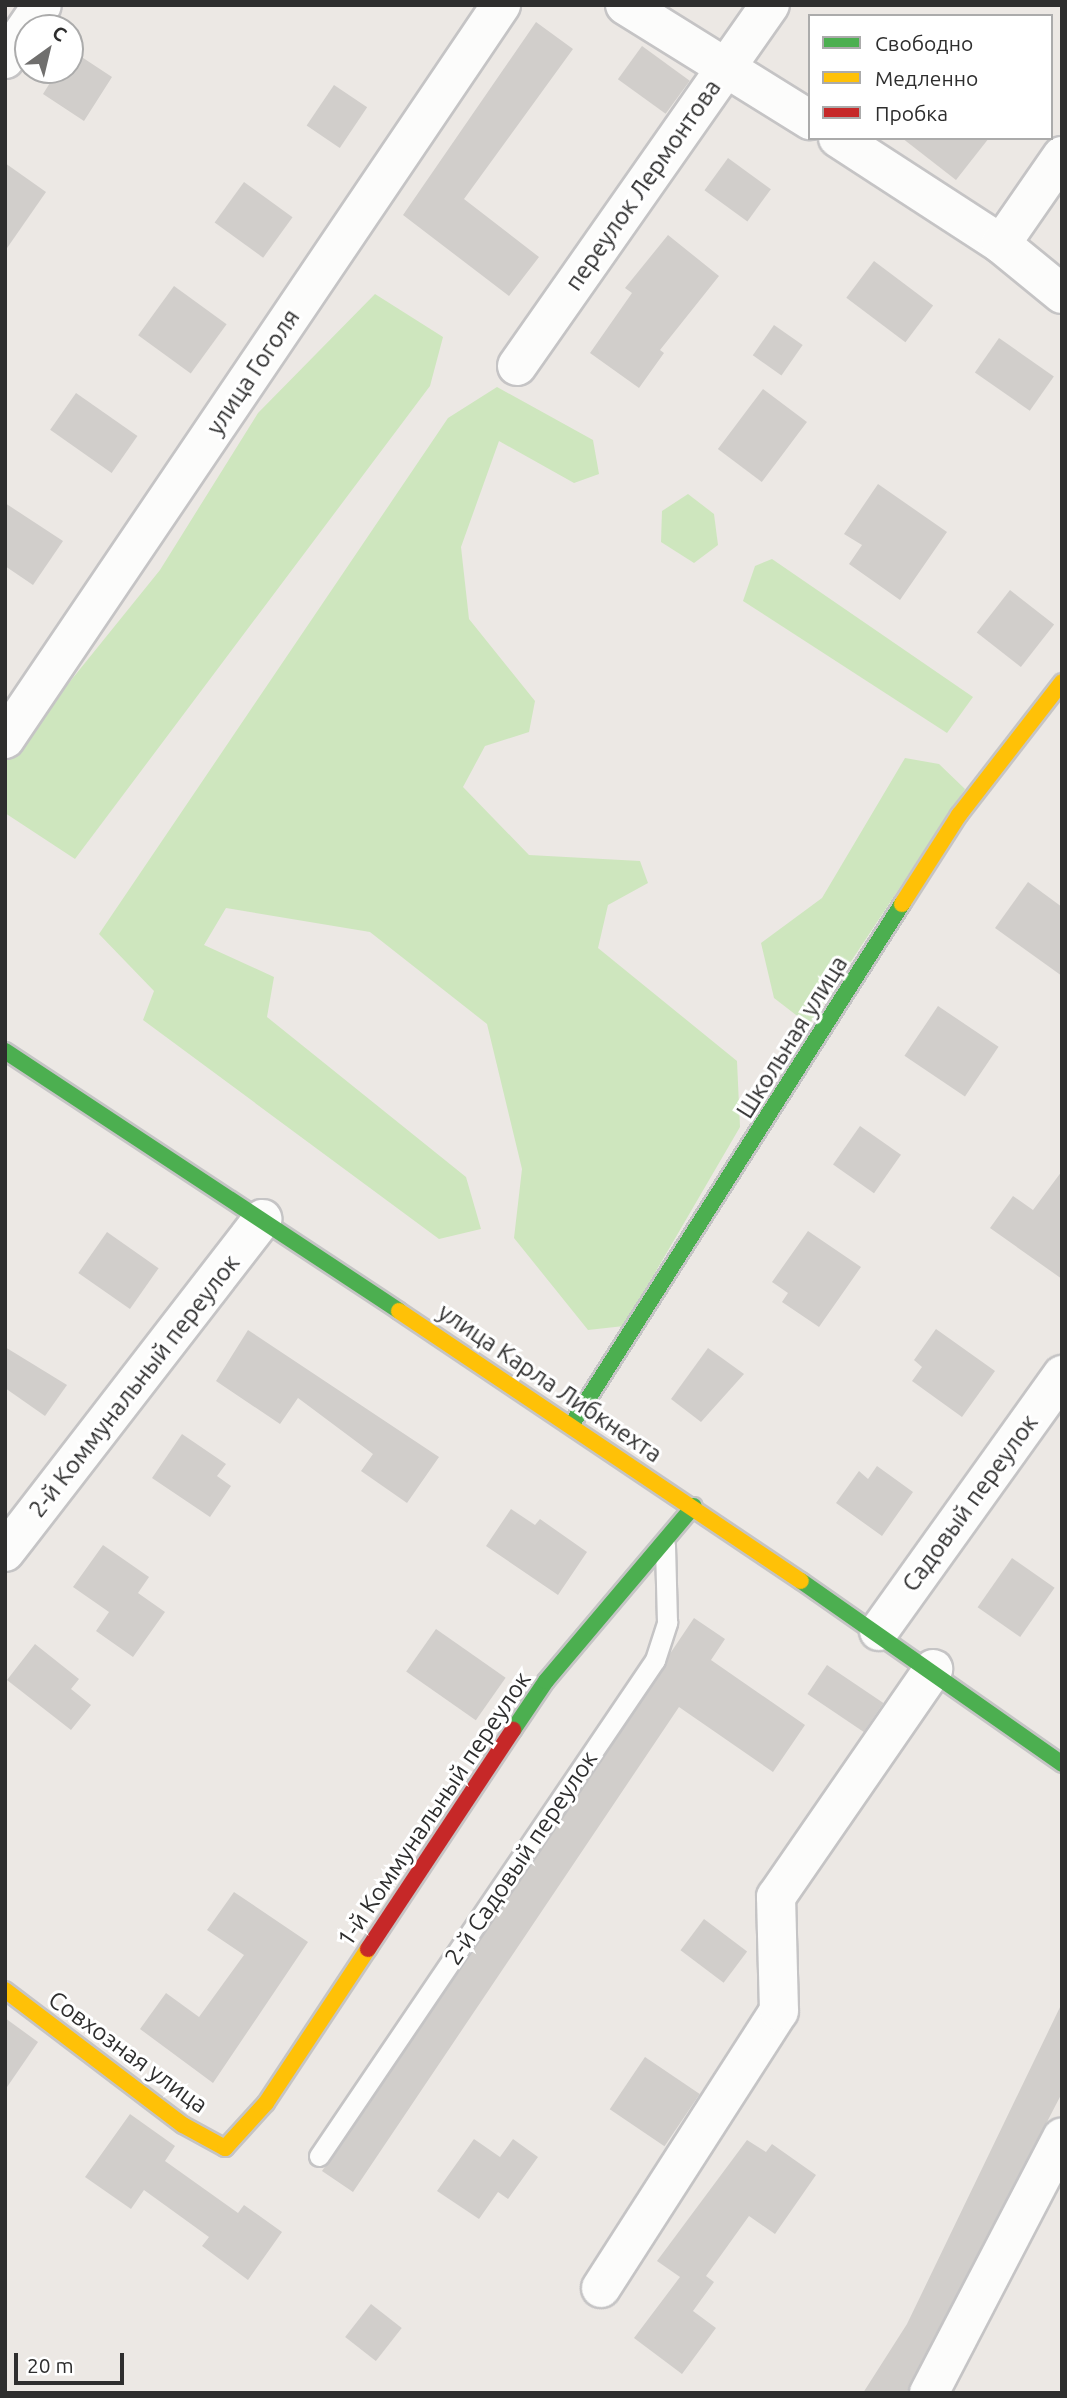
<!DOCTYPE html>
<meta charset="utf-8">
<style>
body{margin:0}
#map{position:relative;width:1067px;height:2398px;overflow:hidden;background:#ece8e4;font-family:Ubuntu,sans-serif}
div>[style]{position:absolute}
.green>*{inset:0;background:#cee6be}
.building>*{inset:0;background:#d1cecb;transform-origin:0 0}
.roads{filter:drop-shadow(2px 0 #c5c4c5) drop-shadow(-2px 0 #c5c4c5) drop-shadow(0 2px #c5c4c5) drop-shadow(0 -2px #c5c4c5)}
.lane>*{height:19px;margin:-9.5px;padding:0 9.5px;transform-origin:9.5px;border-radius:9.5px;background:#fcfcfb}
.street>*{height:38px;margin:-19px;padding:0 19px;transform-origin:19px;border-radius:19px;background:#fcfcfb}
.fast>*{height:16px;margin:-8px;padding:0 8px;transform-origin:8px;border-radius:8px;background:#4caf50}
.slow>*{height:16px;margin:-8px;padding:0 8px;transform-origin:8px;border-radius:8px;background:#ffc107}
.jam>*{height:16px;margin:-8px;padding:0 8px;transform-origin:8px;border-radius:8px;background:#c62828}
span{translate:-50% -50%;white-space:nowrap;text-align:center;line-height:1.15;-webkit-text-stroke:6px #fff;paint-order:stroke}
.street-label{font-size:24px;color:#2e2e2e}
.frame{position:absolute;inset:0;border:7px solid #2e2e2e;pointer-events:none}
.legend{position:absolute;left:808px;top:14px;width:245px;height:126px;box-sizing:border-box;background:#fff;border:2px solid #ababab;margin:0;padding:9px 12px;list-style:none;font-size:21px;color:#2e2e2e}
.legend li{display:flex;align-items:center;gap:14px;height:35px}
.legend b{width:35px;border:2px solid #ababab}
.north{position:absolute;left:14px;top:14px;width:70px;height:70px;box-sizing:border-box;background:#fff;border:2px solid #ababab;border-radius:50%;rotate:34deg;font-size:19px;font-weight:700;line-height:28px;text-align:center;color:#2e2e2e}
.north::after{content:'';display:block;margin:auto;width:24px;height:32px;background:#706f6e;clip-path:polygon(50% 0,100% 100%,50% 72%,0 100%)}
.scale{position:absolute;left:14px;top:2353px;width:110px;height:32px;box-sizing:border-box;border:4px solid #2e2e2e;border-top:0;padding-left:9px;font-size:21px;line-height:24px;white-space:nowrap;color:#2e2e2e;-webkit-text-stroke:5px #fff;paint-order:stroke}
</style>
<div id="map">
<div class="green">
<div style="clip-path:polygon(375px 294px,443px 337px,430px 386px,75px 859px,5px 813px,5px 762px,160px 570px,258px 413px)"></div>
<div style="clip-path:polygon(497px 387px,593px 440px,599px 474px,574px 483px,499px 441px,461px 547px,469px 619px,535px 701px,529px 732px,485px 746px,463px 787px,529px 855px,640px 861px,648px 883px,608px 905px,598px 948px,737px 1061px,740px 1127px,624px 1326px,588px 1330px,514px 1238px,522px 1169px,487px 1024px,370px 932px,226px 908px,204px 945px,274px 977px,267px 1017px,466px 1177px,481px 1229px,439px 1239px,143px 1020px,154px 991px,99px 934px,448px 418px)"></div>
<div style="clip-path:polygon(688px 494px,714px 514px,718px 545px,694px 563px,661px 542px,662px 511px)"></div>
<div style="clip-path:polygon(772px 559px,973px 697px,947px 733px,743px 601px,755px 566px)"></div>
<div style="clip-path:polygon(905px 758px,939px 764px,965px 789px,809px 1025px,774px 998px,761px 943px,822px 898px)"></div>
</div>
<div class="building">
<div style="clip-path:polygon(536px 22px,573px 49px,464px 199px,539px 257px,509px 296px,403px 215px)"></div>
<div style="left:642px;top:46px;width:59px;height:41px;rotate:36deg"></div>
<div style="clip-path:polygon(71px 50px,112px 77px,84px 121px,43px 94px,58px 70px,70px 70px)"></div>
<div style="left:334px;top:85px;width:40px;height:49px;rotate:34deg"></div>
<div style="clip-path:polygon(902px 138px,989px 138px,956px 180px)"></div>
<div style="left:728px;top:158px;width:53px;height:40px;rotate:36deg"></div>
<div style="clip-path:polygon(5px 163px,46px 192px,5px 251px)"></div>
<div style="left:244px;top:182px;width:60px;height:50px;rotate:36deg"></div>
<div style="clip-path:polygon(668px 235px,719px 276px,660px 350px,664px 353px,639px 388px,590px 353px,632px 293px,625px 288px)"></div>
<div style="left:874px;top:261px;width:74px;height:46px;rotate:37deg"></div>
<div style="left:174px;top:286px;width:65px;height:61px;rotate:36deg"></div>
<div style="left:774px;top:325px;width:35px;height:37px;rotate:35deg"></div>
<div style="left:999px;top:338px;width:67px;height:42px;rotate:35deg"></div>
<div style="left:763px;top:389px;width:55px;height:75px;rotate:37deg"></div>
<div style="left:76px;top:393px;width:75px;height:45px;rotate:35deg"></div>
<div style="clip-path:polygon(878px 484px,947px 532px,900px 600px,849px 564px,862px 545px,844px 534px)"></div>
<div style="clip-path:polygon(5px 503px,63px 541px,33px 585px,5px 566px)"></div>
<div style="left:1010px;top:590px;width:56px;height:54px;rotate:38deg"></div>
<div style="clip-path:polygon(1028px 882px,1062px 907px,1062px 976px,995px 928px)"></div>
<div style="left:938px;top:1006px;width:73px;height:60px;rotate:34deg"></div>
<div style="left:860px;top:1126px;width:50px;height:47px;rotate:35deg"></div>
<div style="clip-path:polygon(1062px 1171px,1062px 1279px,990px 1228px,1013px 1196px,1033px 1210px)"></div>
<div style="clip-path:polygon(808px 1231px,861px 1267px,819px 1327px,782px 1302px,788px 1293px,772px 1282px)"></div>
<div style="left:107px;top:1232px;width:63px;height:50px;rotate:35deg"></div>
<div style="clip-path:polygon(936px 1329px,995px 1371px,962px 1417px,912px 1381px,922px 1367px,914px 1360px)"></div>
<div style="clip-path:polygon(248px 1330px,439px 1457px,407px 1503px,361px 1471px,373px 1454px,298px 1398px,280px 1424px,216px 1381px)"></div>
<div style="clip-path:polygon(5px 1347px,67px 1385px,45px 1416px,5px 1388px)"></div>
<div style="clip-path:polygon(708px 1348px,744px 1374px,701px 1422px,671px 1399px)"></div>
<div style="clip-path:polygon(182px 1434px,226px 1464px,217px 1476px,231px 1486px,210px 1517px,152px 1478px)"></div>
<div style="clip-path:polygon(877px 1466px,913px 1492px,882px 1536px,836px 1503px,859px 1471px,868px 1479px)"></div>
<div style="clip-path:polygon(511px 1509px,535px 1525px,540px 1519px,587px 1552px,558px 1595px,486px 1546px)"></div>
<div style="clip-path:polygon(103px 1545px,149px 1577px,138px 1593px,165px 1612px,133px 1657px,96px 1631px,109px 1612px,73px 1587px)"></div>
<div style="left:1012px;top:1558px;width:52px;height:60px;rotate:35deg"></div>
<div style="clip-path:polygon(694px 1618px,725px 1639px,711px 1660px,805px 1725px,773px 1772px,679px 1707px,353px 2192px,322px 2171px)"></div>
<div style="left:436px;top:1629px;width:85px;height:52px;rotate:35deg"></div>
<div style="clip-path:polygon(35px 1644px,79px 1679px,71px 1689px,91px 1705px,71px 1730px,7px 1680px)"></div>
<div style="left:827px;top:1665px;width:68px;height:35px;rotate:34deg"></div>
<div style="clip-path:polygon(234px 1892px,308px 1942px,213px 2083px,140px 2029px,166px 1993px,199px 2017px,244px 1955px,207px 1930px)"></div>
<div style="left:704px;top:1919px;width:54px;height:39px;rotate:37deg"></div>
<div style="clip-path:polygon(1062px 2003px,1062px 2093px,1048px 2120px,907px 2393px,863px 2393px,907px 2324px)"></div>
<div style="clip-path:polygon(5px 2018px,38px 2042px,5px 2090px)"></div>
<div style="left:645px;top:2057px;width:66px;height:63px;rotate:34deg"></div>
<div style="clip-path:polygon(130px 2114px,175px 2146px,165px 2161px,238px 2213px,244px 2205px,282px 2232px,248px 2280px,202px 2246px,209px 2237px,144px 2190px,131px 2209px,85px 2177px)"></div>
<div style="clip-path:polygon(474px 2139px,500px 2157px,513px 2139px,538px 2157px,508px 2199px,498px 2192px,479px 2219px,437px 2191px)"></div>
<div style="clip-path:polygon(747px 2140px,766px 2152px,772px 2144px,816px 2175px,775px 2234px,749px 2216px,706px 2276px,714px 2282px,693px 2311px,716px 2328px,682px 2374px,634px 2338px,680px 2277px,657px 2261px)"></div>
<div style="left:371px;top:2304px;width:39px;height:42px;rotate:38deg"></div>
</div>
<div class="roads">
<div class="lane">
<div style="left:319px;top:2156px;width:599px;rotate:-55.89deg"></div>
<div style="left:655px;top:1660px;width:40px;rotate:-72deg"></div>
<div style="left:667px;top:1622px;width:77px;rotate:-91.5deg"></div>
</div>
<div class="street">
<div style="left:625px;top:5px;width:218px;rotate:31.9deg"></div>
<div style="left:5px;top:59px;width:65px;rotate:-55.6deg"></div>
<div style="left:838px;top:138px;width:194px;rotate:33deg"></div>
<div style="left:1001px;top:244px;width:79px;rotate:39.3deg"></div>
<div style="left:1001px;top:244px;width:107px;rotate:-55.3deg"></div>
<div style="left:517px;top:366px;width:441px;rotate:-55deg"></div>
<div style="left:5px;top:739px;width:886px;rotate:-55.95deg"></div>
<div style="left:5px;top:1552px;width:421px;rotate:-52.3deg"></div>
<div style="left:879px;top:1631px;width:315px;rotate:-54.4deg"></div>
<div style="left:601px;top:2288px;width:329px;rotate:-57.3deg"></div>
<div style="left:779px;top:2011px;width:114px;rotate:-91.5deg"></div>
<div style="left:776px;top:1897px;width:277px;rotate:-55.4deg"></div>
<div style="left:929px;top:2393px;width:288px;rotate:-62.5deg"></div>
</div>
<div class="fast">
<div style="left:5px;top:1051px;width:472px;rotate:33.4deg"></div>
<div style="left:572px;top:1424px;width:616px;rotate:-57.6deg"></div>
<div style="left:801px;top:1581px;width:319px;rotate:35deg"></div>
<div style="left:513px;top:1730px;width:59px;rotate:-56deg"></div>
<div style="left:546px;top:1681px;width:229px;rotate:-49.8deg"></div>
</div>
<div class="slow">
<div style="left:902px;top:904px;width:106px;rotate:-57.4deg"></div>
<div style="left:959px;top:815px;width:168px;rotate:-52.2deg"></div>
<div style="left:399px;top:1311px;width:484px;rotate:33.9deg"></div>
<div style="left:5px;top:1990px;width:223px;rotate:37.2deg"></div>
<div style="left:183px;top:2125px;width:48px;rotate:28.7deg"></div>
<div style="left:225px;top:2148px;width:61px;rotate:-47.7deg"></div>
<div style="left:266px;top:2103px;width:185px;rotate:-56.5deg"></div>
</div>
<div class="jam">
<div style="left:368px;top:1949px;width:263px;rotate:-56.5deg"></div>
</div>
</div>
<div class="street-label">
<span style="left:643px;top:185px;rotate:-55deg">переулок Лермонтова</span>
<span style="left:253px;top:372px;rotate:-56deg">улица Гоголя</span>
<span style="left:792px;top:1037px;rotate:-58deg">Школьная улица</span>
<span style="left:550px;top:1383px;rotate:34deg">улица Карла Либкнехта</span>
<span style="left:134px;top:1386px;rotate:-52deg">2-й Коммунальный переулок</span>
<span style="left:970px;top:1503px;rotate:-54deg">Садовый переулок</span>
<span style="left:434px;top:1809px;rotate:-56deg">1-й Коммунальный переулок</span>
<span style="left:521px;top:1858px;rotate:-56deg">2-й Садовый переулок</span>
<span style="left:128px;top:2052px;rotate:36deg">Совхозная улица</span>
</div>
<div class="frame"></div>
<ul class="legend">
<li><b style="height:9px;background:#4caf50"></b>Свободно</li>
<li><b style="height:9px;background:#ffc107"></b>Медленно</li>
<li><b style="height:9px;background:#c62828"></b>Пробка</li>
</ul>
<div class="north">С</div>
<div class="scale">20 m</div>
</div>
